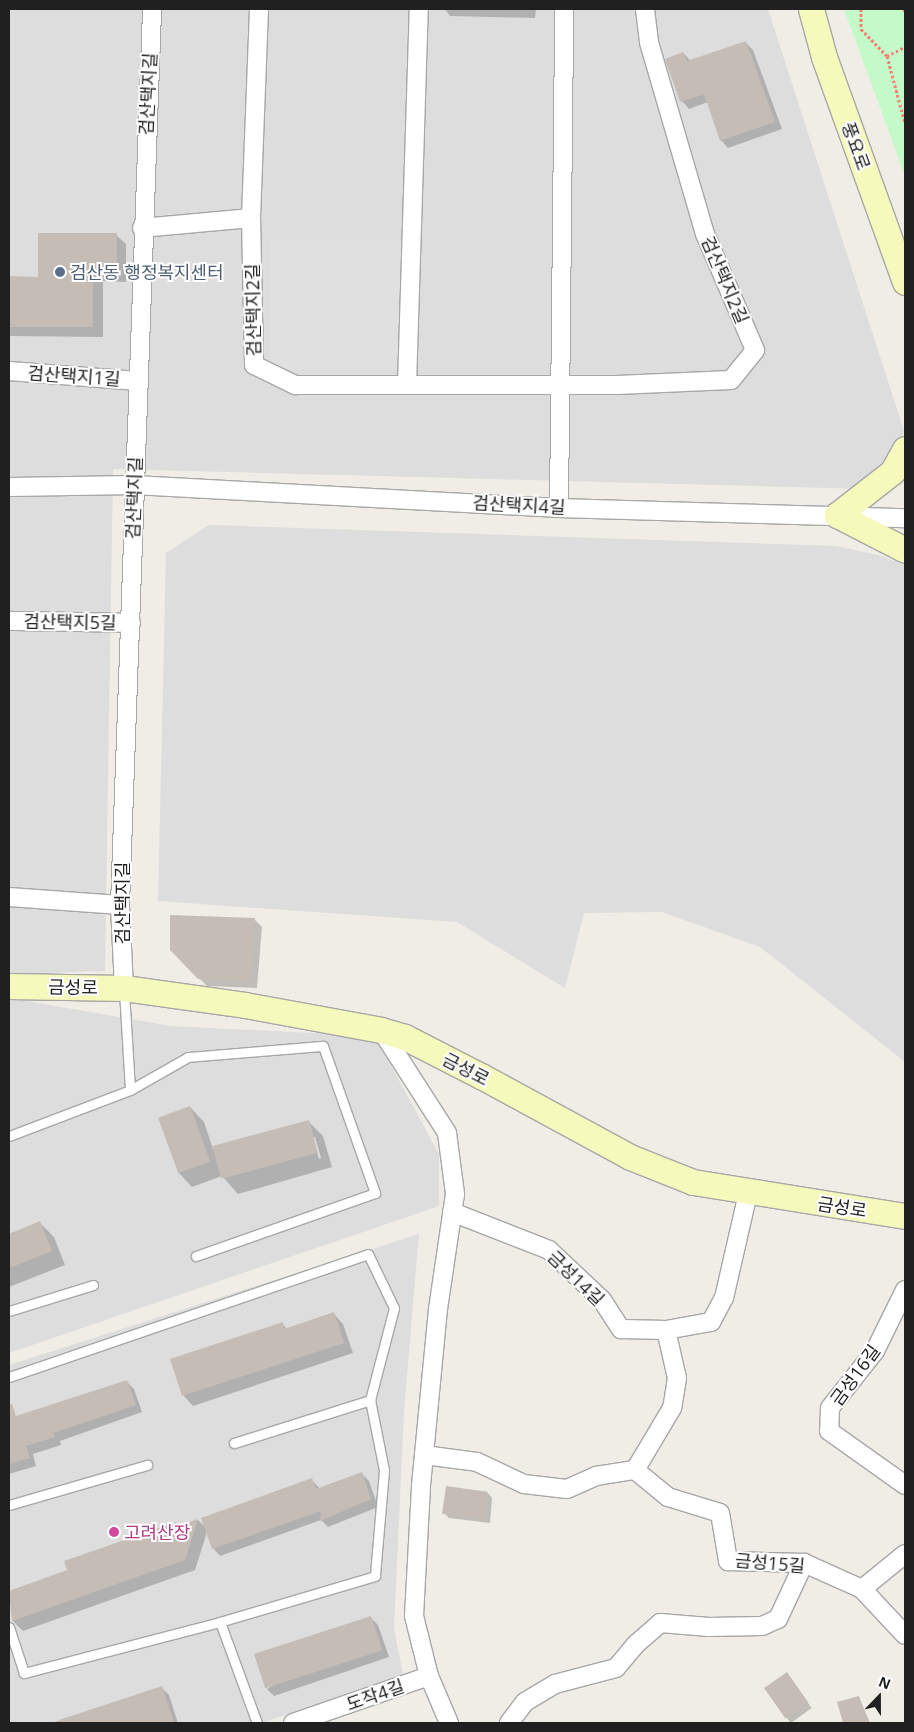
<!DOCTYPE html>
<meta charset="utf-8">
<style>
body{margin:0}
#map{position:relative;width:914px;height:1732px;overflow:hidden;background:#f0ede6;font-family:"Open Sans","Noto Sans KR",sans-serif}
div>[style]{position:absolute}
.residential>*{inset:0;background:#dedddd}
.park>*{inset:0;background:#c4f9c9}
.parking>*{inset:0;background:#e0e0e0;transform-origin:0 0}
.shadow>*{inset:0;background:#0003;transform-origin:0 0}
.building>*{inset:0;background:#c5bdb5;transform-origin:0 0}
.path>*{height:3px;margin-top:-1.5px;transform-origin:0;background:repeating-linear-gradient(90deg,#f8806f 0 2.5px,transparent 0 5px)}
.roads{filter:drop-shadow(1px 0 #a7a7a7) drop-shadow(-1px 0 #a7a7a7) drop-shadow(0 1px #a7a7a7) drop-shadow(0 -1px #a7a7a7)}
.lane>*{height:9px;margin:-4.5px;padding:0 4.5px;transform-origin:4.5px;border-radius:4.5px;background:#fff}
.street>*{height:18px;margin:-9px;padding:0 9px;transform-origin:9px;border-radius:9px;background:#fff}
.secondary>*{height:25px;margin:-12.5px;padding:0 12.5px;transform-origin:12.5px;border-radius:12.5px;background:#f5f9bb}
.dots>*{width:14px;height:14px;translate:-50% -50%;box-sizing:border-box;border:2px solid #fff;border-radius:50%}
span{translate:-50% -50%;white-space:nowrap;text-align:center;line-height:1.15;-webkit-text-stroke:4px #fff;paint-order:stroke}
.street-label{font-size:18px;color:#202020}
.service-label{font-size:18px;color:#4e5e75}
.left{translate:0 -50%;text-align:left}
.hotel-label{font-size:18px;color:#b23c85}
.frame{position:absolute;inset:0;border:10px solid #202020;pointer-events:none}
.north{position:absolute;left:854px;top:1672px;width:50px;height:50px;-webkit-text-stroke:4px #fff;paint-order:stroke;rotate:22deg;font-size:14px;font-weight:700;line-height:20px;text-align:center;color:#202020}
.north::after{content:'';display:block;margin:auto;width:18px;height:22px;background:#202020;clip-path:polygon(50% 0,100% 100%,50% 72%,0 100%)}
</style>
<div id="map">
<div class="residential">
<div style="clip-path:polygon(9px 9px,768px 9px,904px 431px,899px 448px,865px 489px,113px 469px,105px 971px,9px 974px)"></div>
<div style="clip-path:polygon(209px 525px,836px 546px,878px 555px,905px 565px,905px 1062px,760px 947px,662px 912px,584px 913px,565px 988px,457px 922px,158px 901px,166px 553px)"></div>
<div style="clip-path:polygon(9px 998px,171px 1026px,375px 1036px,439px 1154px,439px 1206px,9px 1353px)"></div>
<div style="clip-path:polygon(419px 1234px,404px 1411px,394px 1629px,403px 1674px,262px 1723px,10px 1723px,9px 1365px)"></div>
</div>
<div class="park">
<div style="clip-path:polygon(844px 9px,905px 9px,905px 176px)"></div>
</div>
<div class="parking">
<div style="left:271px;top:240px;width:131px;height:130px"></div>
</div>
<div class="shadow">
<div style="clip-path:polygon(445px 9px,536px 9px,535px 18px,450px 16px)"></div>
<div style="clip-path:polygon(745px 42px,753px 50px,782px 129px,728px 148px,721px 140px,708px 102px,689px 109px,682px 101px,683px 53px,691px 61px)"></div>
<div style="clip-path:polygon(116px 235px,126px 244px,126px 282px,103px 281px,103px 337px,9px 336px,9px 278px,40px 278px)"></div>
<div style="clip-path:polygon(171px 916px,255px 920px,262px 927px,257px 988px,207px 986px,171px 950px)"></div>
<div style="clip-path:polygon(evenodd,190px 1107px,204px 1122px,213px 1149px,308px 1121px,323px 1136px,332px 1167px,238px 1194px,222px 1176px,192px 1187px,178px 1172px,190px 1107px,312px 1137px,315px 1137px,321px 1158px,319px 1159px,312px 1137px)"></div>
<div style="clip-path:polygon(40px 1223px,54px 1237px,65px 1265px,9px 1287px,9px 1235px)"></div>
<div style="clip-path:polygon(334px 1314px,343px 1324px,353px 1353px,193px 1406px,184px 1396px,172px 1360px,282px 1324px,287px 1329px)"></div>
<div style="clip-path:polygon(127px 1382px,134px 1389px,142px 1412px,60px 1441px,61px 1445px,33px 1454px,36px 1466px,9px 1474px,9px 1428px)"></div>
<div style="clip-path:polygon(362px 1474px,369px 1481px,378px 1507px,328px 1527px,321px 1520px,220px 1556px,213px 1548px,207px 1532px,195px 1570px,23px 1631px,13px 1621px,9px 1592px,68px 1571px,176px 1523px,179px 1527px,198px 1520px,205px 1527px,312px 1480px,320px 1489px)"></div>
<div style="clip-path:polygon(488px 1493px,492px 1498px,490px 1523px,449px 1518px,444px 1513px)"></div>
<div style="clip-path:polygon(370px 1617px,378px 1625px,389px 1657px,274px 1696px,267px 1689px)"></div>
<div style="left:787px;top:1674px;width:42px;height:26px;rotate:54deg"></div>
<div style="clip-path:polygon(162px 1688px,169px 1695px,178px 1723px,52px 1723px)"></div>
<div style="clip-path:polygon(859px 1697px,870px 1723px,845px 1723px,838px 1703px)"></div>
</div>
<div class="building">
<div style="clip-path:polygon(746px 41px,775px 122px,720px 141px,704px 94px,680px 102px,665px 59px,683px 52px,687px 61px)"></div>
<div style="clip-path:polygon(38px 233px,117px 233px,117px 272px,93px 272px,93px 327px,9px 327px,9px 276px,38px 277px)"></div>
<div style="clip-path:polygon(170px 915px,255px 918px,250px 981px,198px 979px,170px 950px)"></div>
<div style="left:190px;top:1106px;width:59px;height:34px;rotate:70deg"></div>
<div style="left:309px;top:1120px;width:34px;height:100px;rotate:75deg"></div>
<div style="clip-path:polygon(40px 1221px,52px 1251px,9px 1268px,9px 1234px)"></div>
<div style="clip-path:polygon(334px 1312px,344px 1343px,182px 1396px,170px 1359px,283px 1322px,284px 1329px)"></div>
<div style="clip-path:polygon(127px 1380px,136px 1405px,53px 1433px,55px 1437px,26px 1446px,30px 1458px,9px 1464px,9px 1404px,12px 1404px,16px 1416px)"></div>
<div style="clip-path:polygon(362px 1472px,371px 1499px,320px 1521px,321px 1511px,212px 1549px,201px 1518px,312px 1478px,316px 1489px)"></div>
<div style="left:446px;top:1486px;width:42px;height:28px;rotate:8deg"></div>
<div style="clip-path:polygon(198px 1519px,185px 1560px,12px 1621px,9px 1591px,67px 1570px,64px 1561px,176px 1522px,178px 1526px)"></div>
<div style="left:371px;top:1616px;width:36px;height:123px;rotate:72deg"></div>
<div style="left:787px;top:1672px;width:37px;height:28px;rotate:55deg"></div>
<div style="clip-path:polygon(162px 1686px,174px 1723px,59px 1723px,59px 1720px)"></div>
<div style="clip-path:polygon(859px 1696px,868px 1723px,843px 1723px,837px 1702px)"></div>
</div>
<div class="path">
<div style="left:861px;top:9px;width:20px;rotate:90deg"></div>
<div style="left:861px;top:29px;width:37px;rotate:46deg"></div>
<div style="left:887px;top:56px;width:69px;rotate:75deg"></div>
<div style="left:904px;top:9px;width:4px;rotate:76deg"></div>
<div style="left:887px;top:56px;width:20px;rotate:-27deg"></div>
</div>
<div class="roads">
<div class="lane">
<div style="left:124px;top:991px;width:99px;rotate:86.5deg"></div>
<div style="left:130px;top:1090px;width:67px;rotate:-29.6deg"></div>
<div style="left:188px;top:1057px;width:135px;rotate:-4.7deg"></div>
<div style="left:323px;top:1046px;width:156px;rotate:70.5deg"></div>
<div style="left:375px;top:1193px;width:190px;rotate:160.6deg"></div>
<div style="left:9px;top:1136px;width:129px;rotate:-20.8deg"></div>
<div style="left:9px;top:1311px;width:88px;rotate:-17.2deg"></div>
<div style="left:9px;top:1377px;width:379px;rotate:-18.9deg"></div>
<div style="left:368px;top:1254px;width:60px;rotate:64.3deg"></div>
<div style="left:394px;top:1308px;width:95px;rotate:104.6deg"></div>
<div style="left:370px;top:1400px;width:71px;rotate:78.7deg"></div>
<div style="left:384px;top:1470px;width:106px;rotate:94.9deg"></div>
<div style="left:375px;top:1576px;width:162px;rotate:163.5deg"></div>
<div style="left:220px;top:1622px;width:203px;rotate:165.4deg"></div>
<div style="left:24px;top:1673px;width:48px;rotate:-108.1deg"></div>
<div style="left:234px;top:1443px;width:143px;rotate:-17.5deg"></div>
<div style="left:9px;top:1505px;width:144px;rotate:-16.2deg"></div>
<div style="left:220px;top:1622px;width:108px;rotate:69.9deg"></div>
</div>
<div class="street">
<div style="left:259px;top:9px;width:209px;rotate:92.2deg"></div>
<div style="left:251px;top:218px;width:147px;rotate:88.8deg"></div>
<div style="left:254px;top:365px;width:46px;rotate:26deg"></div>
<div style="left:295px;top:385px;width:322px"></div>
<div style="left:617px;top:385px;width:114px;rotate:-2.5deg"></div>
<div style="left:731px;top:380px;width:38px;rotate:-51deg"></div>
<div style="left:755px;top:350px;width:126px;rotate:-113.3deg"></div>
<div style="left:705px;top:234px;width:200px;rotate:-106.3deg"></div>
<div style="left:649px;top:42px;width:33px;rotate:-97deg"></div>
<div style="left:142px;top:228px;width:109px;rotate:-5.2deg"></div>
<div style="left:9px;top:371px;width:130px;rotate:4.4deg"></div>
<div style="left:407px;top:384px;width:375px;rotate:-88.2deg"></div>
<div style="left:9px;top:487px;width:125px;rotate:-0.9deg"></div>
<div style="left:134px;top:485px;width:426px;rotate:3.1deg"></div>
<div style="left:559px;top:508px;width:346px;rotate:1.7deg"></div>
<div style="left:559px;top:508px;width:499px;rotate:-89.4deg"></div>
<div style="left:9px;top:621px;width:122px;rotate:0.9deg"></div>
<div style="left:9px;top:897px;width:111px;rotate:4.1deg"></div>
<div style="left:124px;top:988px;width:83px;rotate:-92.8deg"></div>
<div style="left:120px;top:905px;width:897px;rotate:-87.95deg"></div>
<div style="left:381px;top:1030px;width:122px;rotate:57.3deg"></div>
<div style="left:447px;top:1133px;width:62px;rotate:82.5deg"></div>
<div style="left:455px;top:1194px;width:116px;rotate:98.4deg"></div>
<div style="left:438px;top:1309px;width:179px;rotate:95.5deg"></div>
<div style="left:421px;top:1487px;width:129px;rotate:93.1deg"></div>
<div style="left:414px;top:1616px;width:62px;rotate:76deg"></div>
<div style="left:429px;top:1676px;width:51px;rotate:66.9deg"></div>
<div style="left:452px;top:1212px;width:104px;rotate:21.4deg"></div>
<div style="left:549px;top:1250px;width:73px;rotate:43.3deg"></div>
<div style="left:602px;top:1300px;width:35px;rotate:57deg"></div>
<div style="left:621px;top:1329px;width:45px;rotate:1.3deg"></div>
<div style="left:666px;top:1330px;width:46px;rotate:-10.1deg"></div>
<div style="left:711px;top:1322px;width:27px;rotate:-62deg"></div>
<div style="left:724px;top:1298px;width:108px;rotate:-77.1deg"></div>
<div style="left:905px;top:1290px;width:68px;rotate:116.2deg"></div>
<div style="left:875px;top:1351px;width:73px;rotate:128.3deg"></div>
<div style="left:830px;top:1408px;width:23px;rotate:92deg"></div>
<div style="left:829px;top:1431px;width:93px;rotate:35.4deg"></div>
<div style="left:666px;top:1330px;width:49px;rotate:77.1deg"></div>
<div style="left:677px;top:1378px;width:30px;rotate:99deg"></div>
<div style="left:672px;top:1408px;width:72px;rotate:120.8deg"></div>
<div style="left:635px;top:1470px;width:43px;rotate:39.3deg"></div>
<div style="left:668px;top:1497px;width:54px;rotate:17.1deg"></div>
<div style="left:720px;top:1513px;width:49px;rotate:80.5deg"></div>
<div style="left:728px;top:1561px;width:76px;rotate:1.5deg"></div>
<div style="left:804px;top:1563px;width:64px;rotate:24.1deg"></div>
<div style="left:862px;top:1589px;width:63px;rotate:46.9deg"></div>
<div style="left:424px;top:1455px;width:53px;rotate:7.5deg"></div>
<div style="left:477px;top:1462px;width:52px;rotate:25.1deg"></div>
<div style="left:524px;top:1484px;width:43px;rotate:6.6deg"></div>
<div style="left:567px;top:1489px;width:32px;rotate:-24deg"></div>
<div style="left:596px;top:1476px;width:39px;rotate:-9deg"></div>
<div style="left:862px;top:1589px;width:55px;rotate:-39.1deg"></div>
<div style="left:293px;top:1723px;width:144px;rotate:-19.1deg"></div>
<div style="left:509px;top:1723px;width:26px;rotate:-53deg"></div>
<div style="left:525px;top:1702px;width:35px;rotate:-31deg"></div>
<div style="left:555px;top:1684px;width:63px;rotate:-14.7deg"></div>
<div style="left:616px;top:1668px;width:30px;rotate:-50deg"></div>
<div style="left:635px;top:1645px;width:33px;rotate:-41deg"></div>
<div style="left:660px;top:1623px;width:49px;rotate:4.7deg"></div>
<div style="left:709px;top:1627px;width:53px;rotate:-1.1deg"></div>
<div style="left:762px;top:1626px;width:17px;rotate:-24deg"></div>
<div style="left:778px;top:1619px;width:62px;rotate:-65.1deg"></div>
</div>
<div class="secondary">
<div style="left:811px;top:9px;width:50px;rotate:74.8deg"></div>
<div style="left:824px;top:57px;width:239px;rotate:70.2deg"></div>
<div style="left:905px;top:449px;width:26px;rotate:119deg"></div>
<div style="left:892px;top:472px;width:70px;rotate:142deg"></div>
<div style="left:837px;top:515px;width:76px;rotate:27.2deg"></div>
<div style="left:9px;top:986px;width:115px;rotate:1deg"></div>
<div style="left:124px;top:988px;width:122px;rotate:8deg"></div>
<div style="left:245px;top:1005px;width:138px;rotate:10.4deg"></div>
<div style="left:381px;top:1030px;width:25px;rotate:16deg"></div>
<div style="left:405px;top:1037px;width:85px;rotate:27.2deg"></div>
<div style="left:481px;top:1076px;width:170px;rotate:28.5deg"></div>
<div style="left:630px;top:1157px;width:68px;rotate:21.6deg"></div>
<div style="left:693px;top:1182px;width:215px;rotate:9.1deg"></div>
</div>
</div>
<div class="dots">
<div style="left:60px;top:272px;background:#5c6f8a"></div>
<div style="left:114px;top:1532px;background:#d1479c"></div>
</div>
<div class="street-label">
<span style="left:148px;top:94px;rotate:-87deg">검산택지길</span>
<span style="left:856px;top:146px;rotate:70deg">풍요로</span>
<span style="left:725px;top:280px;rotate:67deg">검산택지2길</span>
<span style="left:253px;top:310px;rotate:-91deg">검산택지2길</span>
<span style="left:74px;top:376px;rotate:4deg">검산택지1길</span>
<span style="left:134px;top:498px;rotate:-88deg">검산택지길</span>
<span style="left:519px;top:505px;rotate:3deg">검산택지4길</span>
<span style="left:70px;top:622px;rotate:1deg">검산택지5길</span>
<span style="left:122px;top:903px;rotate:-90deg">검산택지길</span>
<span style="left:73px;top:987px;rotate:1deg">금성로</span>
<span style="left:466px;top:1069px;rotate:27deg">금성로</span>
<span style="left:842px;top:1207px;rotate:9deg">금성로</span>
<span style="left:576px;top:1278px;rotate:44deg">금성14길</span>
<span style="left:855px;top:1375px;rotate:-54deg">금성16길</span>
<span style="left:770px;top:1563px;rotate:5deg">금성15길</span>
<span style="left:375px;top:1695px;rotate:-19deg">도작4길</span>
</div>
<div class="service-label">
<span class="left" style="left:70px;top:272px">검산동 행정복지센터</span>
</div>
<div class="hotel-label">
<span class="left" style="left:124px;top:1532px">고려산장</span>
</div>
<div class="frame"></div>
<div class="north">N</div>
</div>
